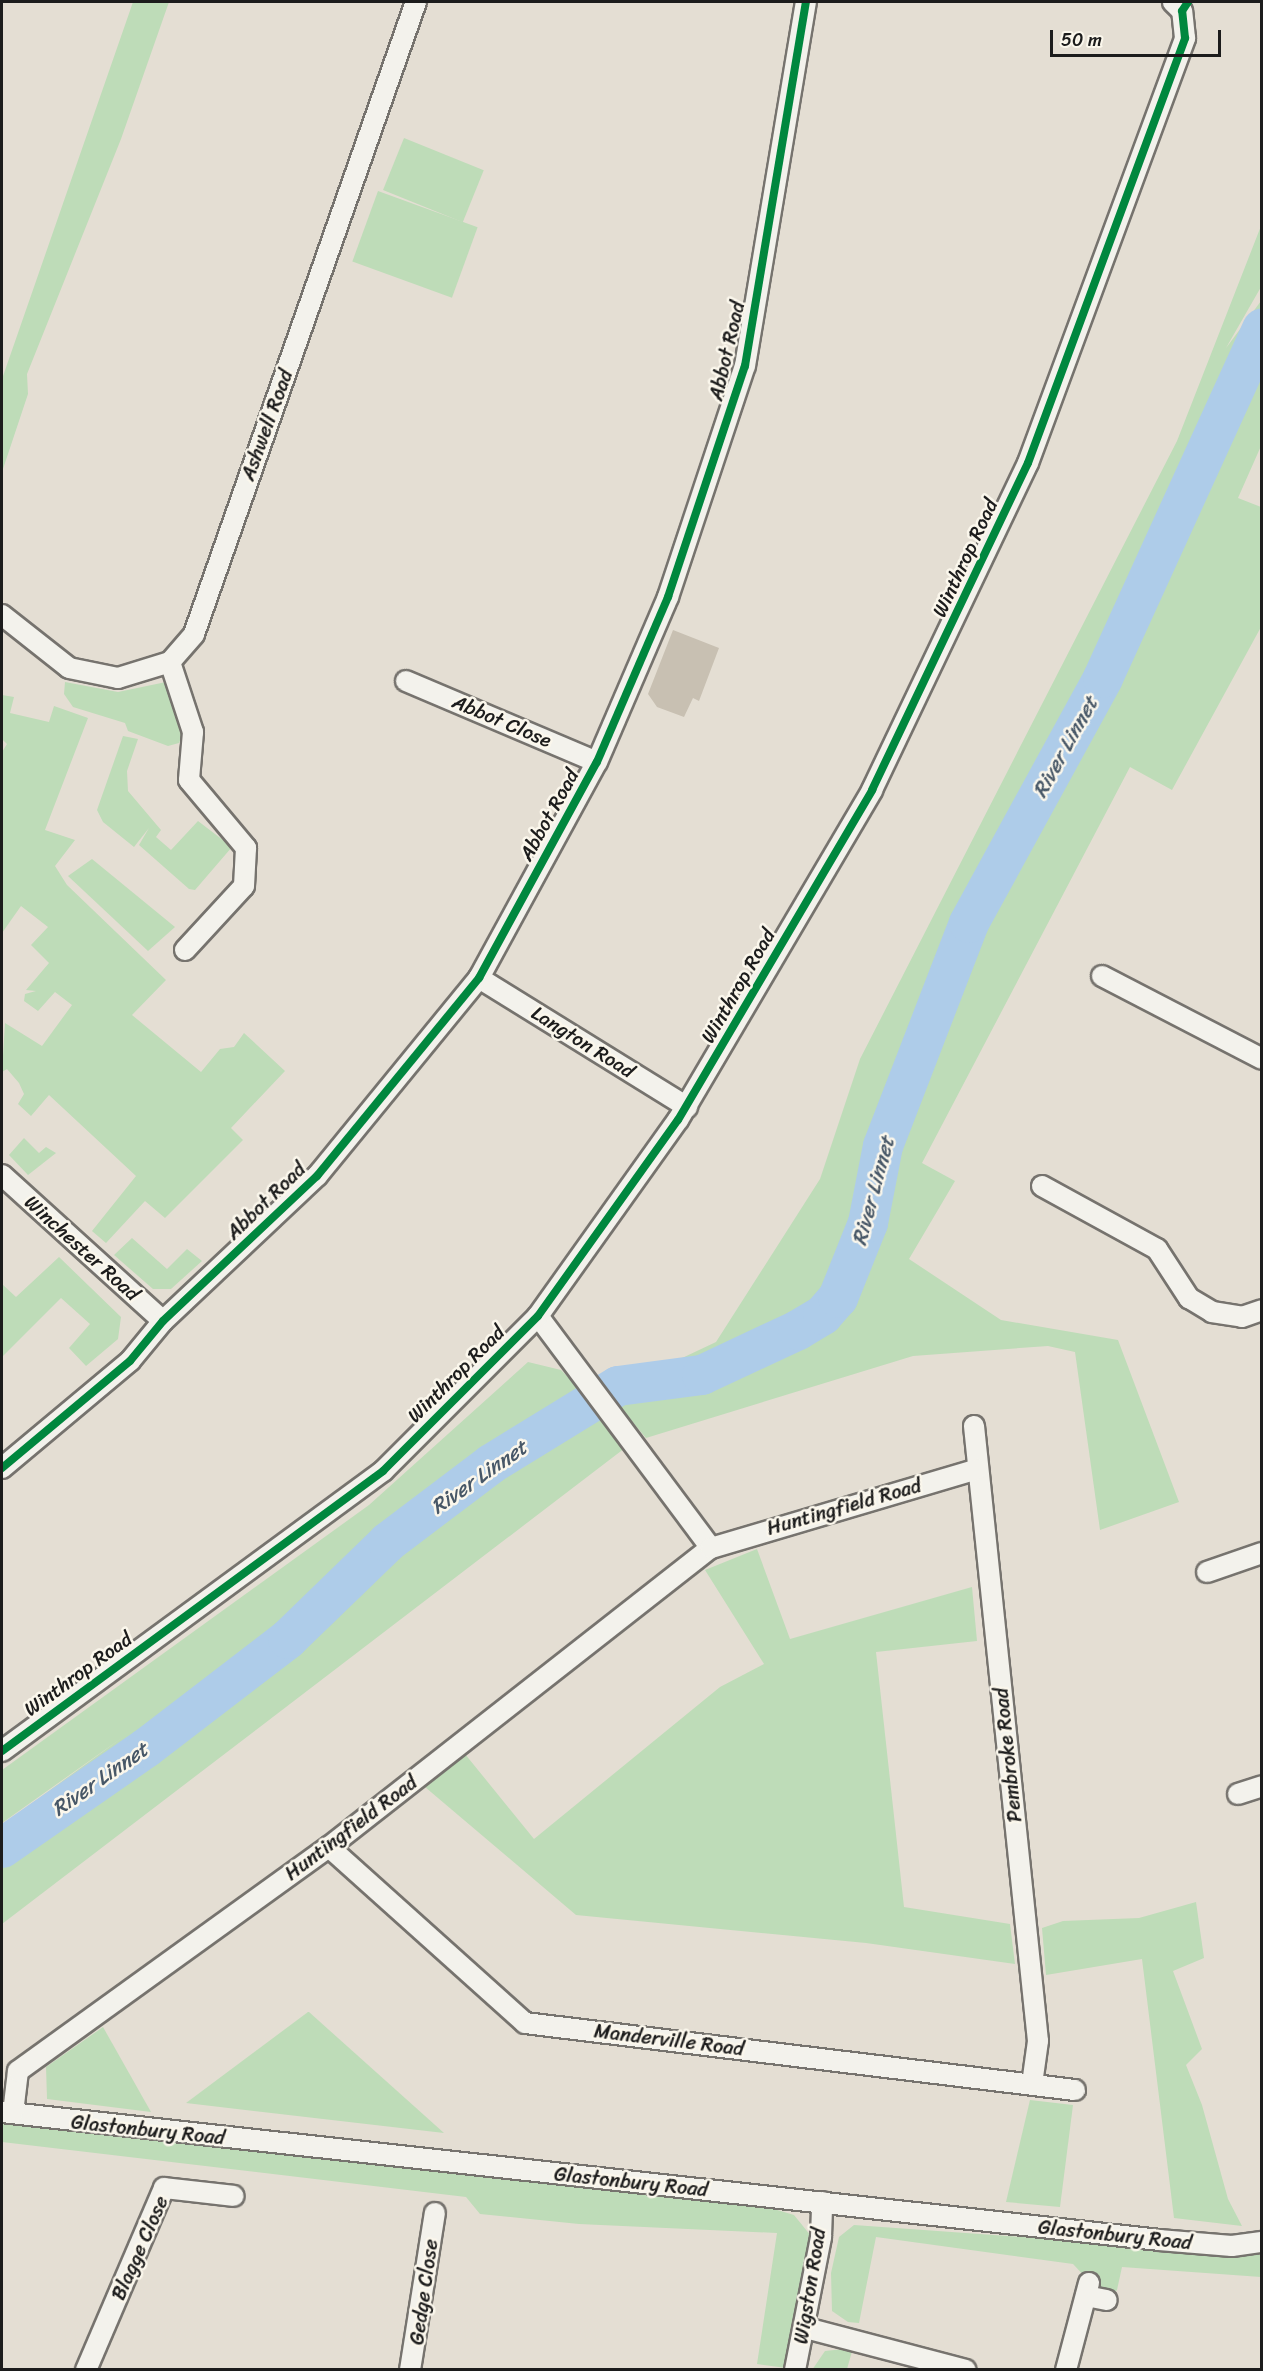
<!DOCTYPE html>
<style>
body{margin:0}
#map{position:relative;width:1263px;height:2371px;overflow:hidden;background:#e4ded3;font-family:Sriracha,sans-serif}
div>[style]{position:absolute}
.green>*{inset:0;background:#bedcb8;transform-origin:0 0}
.river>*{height:40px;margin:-20px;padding:0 20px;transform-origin:20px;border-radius:20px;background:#aecce9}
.building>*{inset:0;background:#c8c0b2}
.roads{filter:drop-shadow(2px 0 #76736e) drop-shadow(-2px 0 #76736e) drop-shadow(0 2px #76736e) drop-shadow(0 -2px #76736e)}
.street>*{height:20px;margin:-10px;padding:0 10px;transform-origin:10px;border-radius:10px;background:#f3f2ec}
.cycleway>*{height:8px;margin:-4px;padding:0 4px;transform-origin:4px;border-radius:4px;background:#00873e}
span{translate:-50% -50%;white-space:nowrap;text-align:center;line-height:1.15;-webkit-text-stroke:5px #fbf7ec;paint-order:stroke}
.street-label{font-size:20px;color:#1c1c1c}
.water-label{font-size:21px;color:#475767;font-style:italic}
.frame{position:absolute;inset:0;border:3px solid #1c1c1c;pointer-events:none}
.scale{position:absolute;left:1050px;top:30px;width:171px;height:27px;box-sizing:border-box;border:3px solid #1c1c1c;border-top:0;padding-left:8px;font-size:18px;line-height:21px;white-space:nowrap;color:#1c1c1c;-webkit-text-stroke:4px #fbf7ec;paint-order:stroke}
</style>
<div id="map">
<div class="green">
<div style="clip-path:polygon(133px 2px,169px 2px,121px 139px,27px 374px,28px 394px,3px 469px,2px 379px)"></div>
<div style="left:404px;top:138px;width:86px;height:56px;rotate:22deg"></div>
<div style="left:378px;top:191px;width:106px;height:75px;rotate:20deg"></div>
<div style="clip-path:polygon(1261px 226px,1261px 287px,1226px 348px,1261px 301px,1261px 446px,1238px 498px,1261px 507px,1261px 627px,1172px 790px,1130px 767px,922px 1163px,955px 1181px,909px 1259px,1001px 1320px,1118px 1340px,1179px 1502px,1100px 1530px,1075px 1352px,1048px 1346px,913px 1356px,646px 1438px,608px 1393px,716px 1342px,820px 1179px,860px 1059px,1177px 441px)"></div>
<div style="clip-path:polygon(65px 682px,118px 692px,166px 682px,174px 689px,185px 730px,179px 743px,168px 746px,128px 731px,125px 723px,73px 707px,64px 694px)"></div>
<div style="clip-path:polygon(2px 695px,14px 697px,10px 713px,49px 722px,54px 706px,88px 718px,45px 830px,75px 840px,55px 866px,67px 885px,166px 980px,132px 1015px,201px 1072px,220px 1049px,234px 1047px,244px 1033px,285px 1071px,231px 1128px,243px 1140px,165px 1218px,145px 1201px,106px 1243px,92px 1231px,136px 1176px,49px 1095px,31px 1116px,18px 1104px,24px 1094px,19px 1083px,7px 1069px,2px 1072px,5px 1023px,42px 1046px,72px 1005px,55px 992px,38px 1011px,24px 1001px,25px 994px,36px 991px,26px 990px,49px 963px,31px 945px,48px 927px,21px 906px,2px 933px,2px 752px,7px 744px,2px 739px)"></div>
<div style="clip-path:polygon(123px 736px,138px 739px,127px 771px,128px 791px,161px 830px,156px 837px,171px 850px,198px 821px,232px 847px,195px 890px,189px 889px,139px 845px,149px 828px,134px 847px,103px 822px,97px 810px)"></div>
<div style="clip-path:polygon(92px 859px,175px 927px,148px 951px,68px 876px)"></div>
<div style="clip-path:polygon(24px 1138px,39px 1153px,46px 1147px,56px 1153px,28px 1175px,9px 1155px)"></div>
<div style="clip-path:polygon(132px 1238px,167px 1269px,187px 1249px,202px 1261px,171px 1289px,153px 1289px,114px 1255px)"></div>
<div style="clip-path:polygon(59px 1257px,121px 1317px,118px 1339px,86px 1366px,69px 1348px,90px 1324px,61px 1298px,2px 1357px,2px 1284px,16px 1297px)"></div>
<div style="clip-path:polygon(evenodd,528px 1362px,561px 1370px,593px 1403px,625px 1448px,2px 1924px,2px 1825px,123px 1737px,2px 1823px,2px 1770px,369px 1505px,528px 1362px,581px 1411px,450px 1500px,491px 1464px,581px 1411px)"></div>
<div style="clip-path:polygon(757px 1549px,790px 1639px,972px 1587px,977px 1641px,876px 1652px,904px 1907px,1010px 1924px,1015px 1964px,866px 1943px,576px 1915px,425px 1787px,465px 1754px,534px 1839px,720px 1687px,764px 1664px,705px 1570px)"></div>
<div style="clip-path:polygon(1196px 1902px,1204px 1958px,1173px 1971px,1202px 2049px,1186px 2065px,1202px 2105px,1228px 2199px,1242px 2226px,1174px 2218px,1142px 1959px,1046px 1975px,1042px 1928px,1063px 1921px,1139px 1918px)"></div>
<div style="clip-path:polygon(308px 2012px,309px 2012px,444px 2133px,186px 2103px)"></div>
<div style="clip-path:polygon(103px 2027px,151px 2112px,47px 2099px,46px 2067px)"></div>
<div style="clip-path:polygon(1030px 2100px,1073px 2105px,1060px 2207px,1006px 2202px)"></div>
<div style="clip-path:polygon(2px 2113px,764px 2206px,794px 2215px,811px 2236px,794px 2369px,757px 2364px,777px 2233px,579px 2224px,480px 2214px,466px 2197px,2px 2142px)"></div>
<div style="clip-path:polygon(854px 2225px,1261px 2254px,1261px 2277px,1122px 2267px,1117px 2290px,1107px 2300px,1073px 2264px,876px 2237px,859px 2323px,848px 2322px,832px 2311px,831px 2273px,839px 2237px)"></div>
<div style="clip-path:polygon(853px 2348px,847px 2369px,812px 2370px,825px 2351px)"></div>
</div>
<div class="river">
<div style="left:2px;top:1848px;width:175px;rotate:-34.8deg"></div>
<div style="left:146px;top:1748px;width:179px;rotate:-37.5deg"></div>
<div style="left:288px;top:1639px;width:139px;rotate:-44.1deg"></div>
<div style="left:388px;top:1542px;width:129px;rotate:-37.1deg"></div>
<div style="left:491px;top:1464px;width:149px;rotate:-31.6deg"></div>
<div style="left:618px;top:1386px;width:85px;rotate:-7.5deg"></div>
<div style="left:702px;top:1375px;width:106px;rotate:-25.1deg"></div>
<div style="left:798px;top:1330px;width:29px;rotate:-31deg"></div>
<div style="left:823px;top:1315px;width:23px;rotate:-49deg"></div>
<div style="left:838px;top:1298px;width:81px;rotate:-68.2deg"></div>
<div style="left:868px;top:1223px;width:78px;rotate:-79deg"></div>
<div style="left:883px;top:1146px;width:239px;rotate:-68.9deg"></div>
<div style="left:969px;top:923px;width:279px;rotate:-61.3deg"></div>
<div style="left:1103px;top:678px;width:384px;rotate:-65.5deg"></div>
</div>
<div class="building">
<div style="clip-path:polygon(673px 630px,719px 648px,699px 701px,693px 698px,684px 717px,657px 707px,648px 694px)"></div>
</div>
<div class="roads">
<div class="street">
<div style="left:2px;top:615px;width:85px;rotate:38.3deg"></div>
<div style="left:69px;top:668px;width:50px;rotate:11.5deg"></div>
<div style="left:118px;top:678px;width:54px;rotate:-17.1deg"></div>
<div style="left:170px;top:662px;width:37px;rotate:-49deg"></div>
<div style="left:194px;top:634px;width:670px;rotate:-70.65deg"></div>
<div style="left:170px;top:662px;width:74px;rotate:71.8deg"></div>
<div style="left:193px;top:732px;width:48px;rotate:94.8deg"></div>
<div style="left:189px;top:780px;width:89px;rotate:50deg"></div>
<div style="left:246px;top:848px;width:38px;rotate:93deg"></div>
<div style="left:244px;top:886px;width:87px;rotate:132.7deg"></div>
<div style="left:406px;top:681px;width:207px;rotate:23deg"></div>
<div style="left:1102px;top:976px;width:180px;rotate:27.4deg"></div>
<div style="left:479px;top:978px;width:245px;rotate:31.8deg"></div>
<div style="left:2px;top:1175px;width:217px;rotate:42.2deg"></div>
<div style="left:1042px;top:1186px;width:131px;rotate:28.7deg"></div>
<div style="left:1157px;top:1249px;width:59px;rotate:56.9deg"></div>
<div style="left:1189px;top:1298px;width:27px;rotate:31deg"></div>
<div style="left:1212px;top:1312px;width:30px;rotate:9deg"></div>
<div style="left:1242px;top:1317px;width:21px;rotate:-19deg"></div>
<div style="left:538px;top:1316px;width:289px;rotate:53.3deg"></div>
<div style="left:974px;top:1426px;width:618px;rotate:84.06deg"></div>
<div style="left:1038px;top:2041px;width:43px;rotate:97.9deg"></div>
<div style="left:2px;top:1468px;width:167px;rotate:-39.9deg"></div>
<div style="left:130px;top:1361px;width:52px;rotate:-50.5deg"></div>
<div style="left:163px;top:1321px;width:212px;rotate:-43.3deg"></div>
<div style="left:317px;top:1176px;width:256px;rotate:-50.7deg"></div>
<div style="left:479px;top:978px;width:246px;rotate:-61.4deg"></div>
<div style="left:597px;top:762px;width:180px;rotate:-66.7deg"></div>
<div style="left:668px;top:597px;width:243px;rotate:-71.6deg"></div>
<div style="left:745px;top:366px;width:369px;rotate:-80.5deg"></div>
<div style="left:1207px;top:1572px;width:58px;rotate:-19.1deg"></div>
<div style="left:2px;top:1751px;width:473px;rotate:-36.3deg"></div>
<div style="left:383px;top:1471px;width:219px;rotate:-45deg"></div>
<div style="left:538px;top:1316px;width:241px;rotate:-54.5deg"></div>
<div style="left:678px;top:1120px;width:383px;rotate:-59.5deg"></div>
<div style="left:872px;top:790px;width:362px;rotate:-64.5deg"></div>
<div style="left:1028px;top:463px;width:453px;rotate:-69.7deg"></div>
<div style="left:1185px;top:38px;width:27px;rotate:-96deg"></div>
<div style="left:1182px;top:11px;width:13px;rotate:-135deg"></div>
<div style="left:1238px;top:1794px;width:25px;rotate:-18deg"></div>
<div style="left:329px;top:1847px;width:263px;rotate:41.9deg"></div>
<div style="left:525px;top:2023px;width:554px;rotate:6.95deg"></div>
<div style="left:2px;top:2112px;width:1164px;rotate:6.31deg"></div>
<div style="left:1159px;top:2240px;width:73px;rotate:4.7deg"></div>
<div style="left:1232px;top:2246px;width:30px;rotate:-8deg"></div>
<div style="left:13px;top:2113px;width:42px;rotate:-83.2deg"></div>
<div style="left:18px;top:2071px;width:383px;rotate:-35.8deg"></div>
<div style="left:329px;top:1847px;width:485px;rotate:-38.1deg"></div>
<div style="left:711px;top:1548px;width:277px;rotate:-16.5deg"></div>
<div style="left:1086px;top:2296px;width:21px;rotate:11deg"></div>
<div style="left:806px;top:2328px;width:165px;rotate:14.7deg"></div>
<div style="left:86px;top:2370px;width:198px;rotate:-66.8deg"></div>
<div style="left:164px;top:2188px;width:70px;rotate:6.5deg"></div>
<div style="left:410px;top:2370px;width:159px;rotate:-81deg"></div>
<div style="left:795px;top:2370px;width:136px;rotate:-78.9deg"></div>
<div style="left:821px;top:2237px;width:35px;rotate:-88deg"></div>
<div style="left:1066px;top:2370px;width:90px;rotate:-75.2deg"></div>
</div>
</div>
<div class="cycleway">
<div style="left:2px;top:1468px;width:167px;rotate:-39.9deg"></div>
<div style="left:130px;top:1361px;width:52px;rotate:-50.5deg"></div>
<div style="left:163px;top:1321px;width:212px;rotate:-43.3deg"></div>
<div style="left:317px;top:1176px;width:256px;rotate:-50.7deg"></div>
<div style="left:479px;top:978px;width:246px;rotate:-61.4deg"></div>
<div style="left:597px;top:762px;width:180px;rotate:-66.7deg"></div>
<div style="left:668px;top:597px;width:243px;rotate:-71.6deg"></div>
<div style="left:745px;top:366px;width:369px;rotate:-80.5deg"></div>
<div style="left:2px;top:1751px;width:473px;rotate:-36.3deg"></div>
<div style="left:383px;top:1471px;width:219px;rotate:-45deg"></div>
<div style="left:538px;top:1316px;width:241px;rotate:-54.5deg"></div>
<div style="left:678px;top:1120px;width:383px;rotate:-59.5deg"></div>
<div style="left:872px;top:790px;width:362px;rotate:-64.5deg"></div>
<div style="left:1028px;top:463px;width:453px;rotate:-69.7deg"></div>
<div style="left:1185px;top:38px;width:27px;rotate:-96deg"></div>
<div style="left:1182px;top:11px;width:11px;rotate:-56deg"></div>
</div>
<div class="street-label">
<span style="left:727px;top:351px;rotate:-77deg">Abbot Road</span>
<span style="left:267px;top:425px;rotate:-70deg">Ashwell Road</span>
<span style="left:965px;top:558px;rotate:-65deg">Winthrop Road</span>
<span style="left:502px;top:721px;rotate:23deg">Abbot Close</span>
<span style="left:549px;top:815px;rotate:-61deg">Abbot Road</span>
<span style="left:738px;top:986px;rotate:-60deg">Winthrop Road</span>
<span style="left:583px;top:1042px;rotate:32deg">Langton Road</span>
<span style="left:266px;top:1201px;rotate:-44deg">Abbot Road</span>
<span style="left:82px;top:1248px;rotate:42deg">Winchester Road</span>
<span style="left:456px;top:1374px;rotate:-45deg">Winthrop Road</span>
<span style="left:844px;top:1507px;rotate:-16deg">Huntingfield Road</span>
<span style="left:78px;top:1674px;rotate:-36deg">Winthrop Road</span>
<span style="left:1008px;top:1755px;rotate:-96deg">Pembroke Road</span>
<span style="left:351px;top:1828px;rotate:-37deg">Huntingfield Road</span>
<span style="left:669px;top:2040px;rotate:7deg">Manderville Road</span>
<span style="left:148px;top:2130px;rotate:6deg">Glastonbury Road</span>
<span style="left:631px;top:2182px;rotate:6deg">Glastonbury Road</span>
<span style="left:1115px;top:2235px;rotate:6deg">Glastonbury Road</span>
<span style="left:140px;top:2248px;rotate:-66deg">Blagge Close</span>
<span style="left:810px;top:2286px;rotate:-81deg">Wigston Road</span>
<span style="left:424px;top:2292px;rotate:-82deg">Gedge Close</span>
</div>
<div class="water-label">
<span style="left:1065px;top:747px;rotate:-61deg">River Linnet</span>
<span style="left:873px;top:1191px;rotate:-75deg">River Linnet</span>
<span style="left:479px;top:1477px;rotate:-35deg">River Linnet</span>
<span style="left:100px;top:1779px;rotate:-35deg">River Linnet</span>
</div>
<div class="frame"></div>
<div class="scale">50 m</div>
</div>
